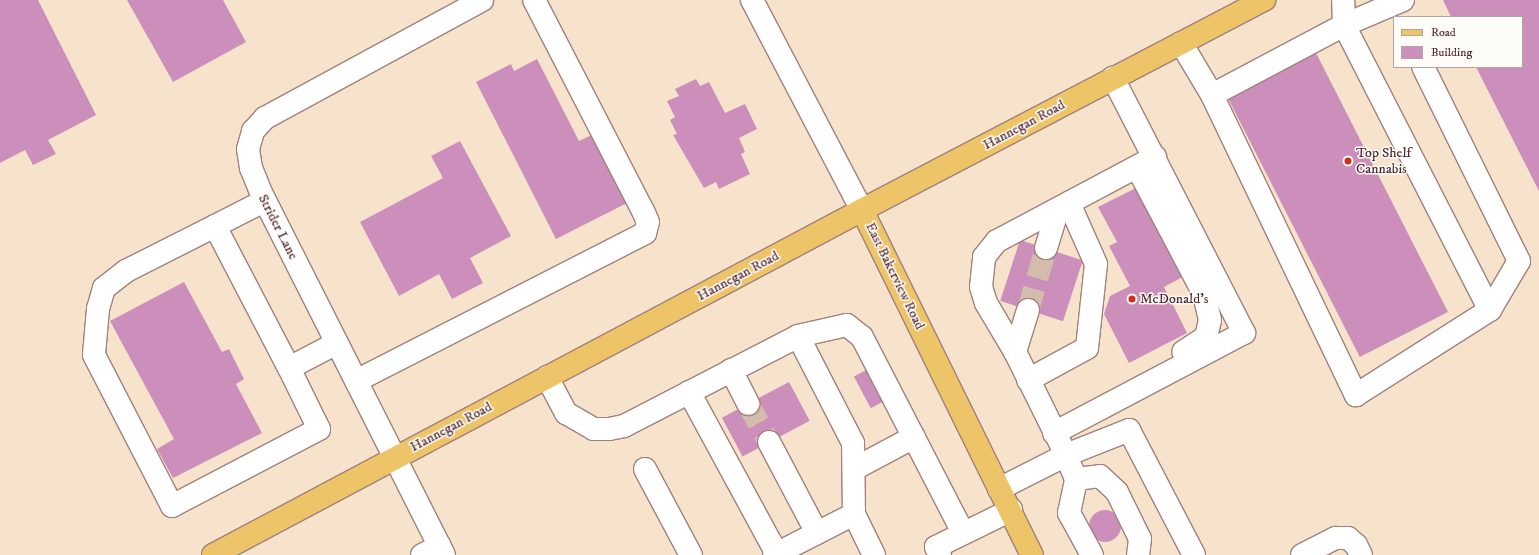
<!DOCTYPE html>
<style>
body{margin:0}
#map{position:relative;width:1539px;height:555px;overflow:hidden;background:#f7e3cc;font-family:"IM FELL DW Pica",serif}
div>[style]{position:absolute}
.building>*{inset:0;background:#cc8fbb;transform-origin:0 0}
.round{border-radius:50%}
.minor-tunnel>*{height:22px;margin-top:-11px;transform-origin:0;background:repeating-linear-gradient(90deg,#d4bcac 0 22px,transparent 0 33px)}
.roads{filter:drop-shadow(1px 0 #a0817c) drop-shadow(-1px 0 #a0817c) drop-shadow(0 1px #a0817c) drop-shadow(0 -1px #a0817c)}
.minor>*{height:22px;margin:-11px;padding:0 11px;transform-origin:11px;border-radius:11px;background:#fff}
.major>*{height:22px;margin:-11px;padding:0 11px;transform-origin:11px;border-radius:11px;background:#eec469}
.dots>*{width:11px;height:11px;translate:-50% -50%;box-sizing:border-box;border:2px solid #fdfcf7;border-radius:50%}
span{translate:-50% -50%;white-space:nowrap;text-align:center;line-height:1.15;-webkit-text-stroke:3px #fdfcf7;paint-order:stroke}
.street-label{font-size:14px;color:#4a1f2b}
.poi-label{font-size:14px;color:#4a1f2b}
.left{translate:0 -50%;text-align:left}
.legend{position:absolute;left:1393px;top:16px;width:130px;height:52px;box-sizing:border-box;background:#fdfcf7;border:1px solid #b5a4a5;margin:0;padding:5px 7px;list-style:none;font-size:12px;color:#4a1f2b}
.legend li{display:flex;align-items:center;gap:8px;height:20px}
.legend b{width:20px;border:1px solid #b5a4a5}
</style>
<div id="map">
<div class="building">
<div style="clip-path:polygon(0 0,38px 0,96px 115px,48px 140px,56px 154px,33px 165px,25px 150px,0 163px)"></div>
<div style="clip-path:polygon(127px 0,223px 0,246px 42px,173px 82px)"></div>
<div style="clip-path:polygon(1443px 0,1539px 0,1539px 191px,1476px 67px,1522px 67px,1522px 17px,1451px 17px)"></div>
<div style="left:1315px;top:51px;width:293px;height:99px;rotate:63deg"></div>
<div style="clip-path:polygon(537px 59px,579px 141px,596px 133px,631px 201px,556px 239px,476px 82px,511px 64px,514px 71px)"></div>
<div style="clip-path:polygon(696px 79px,700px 86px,709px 82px,725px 113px,745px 104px,757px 129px,739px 138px,745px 152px,741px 154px,750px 174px,719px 189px,716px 182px,704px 188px,673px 135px,677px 134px,670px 120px,675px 117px,667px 101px,679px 96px,675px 89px)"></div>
<div style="clip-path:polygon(460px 141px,511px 236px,470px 258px,483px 283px,452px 299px,439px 274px,399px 296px,360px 222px,443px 178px,431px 156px)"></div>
<div style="clip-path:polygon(1142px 185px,1188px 274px,1164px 287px,1187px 333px,1129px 363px,1104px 314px,1110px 296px,1130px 286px,1109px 246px,1117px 242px,1098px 207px)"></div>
<div style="left:1020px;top:240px;width:66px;height:64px;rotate:18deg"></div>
<div style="clip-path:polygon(184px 282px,222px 352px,229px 349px,244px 379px,236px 384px,262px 433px,173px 478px,157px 449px,174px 439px,110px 321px)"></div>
<div style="left:868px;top:369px;width:36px;height:16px;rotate:62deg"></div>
<div style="left:789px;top:382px;width:44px;height:76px;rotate:62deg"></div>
<div class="round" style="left:1089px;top:510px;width:32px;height:32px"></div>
</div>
<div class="minor-tunnel">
<div style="left:1028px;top:310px;width:65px;rotate:-73.8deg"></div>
<div style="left:748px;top:404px;width:43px;rotate:61.1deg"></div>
</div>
<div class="roads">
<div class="minor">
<div style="left:752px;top:0;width:237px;rotate:62.4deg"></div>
<div style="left:1403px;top:0;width:64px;rotate:157deg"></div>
<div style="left:1344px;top:25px;width:320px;rotate:62.9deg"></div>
<div style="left:1181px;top:43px;width:61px;rotate:59.2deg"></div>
<div style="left:1212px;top:95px;width:149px;rotate:-27.9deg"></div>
<div style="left:1344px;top:25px;width:25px;rotate:-92deg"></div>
<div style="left:1212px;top:95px;width:333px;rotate:64.4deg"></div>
<div style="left:1356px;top:395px;width:159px;rotate:-32.4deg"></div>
<div style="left:1490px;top:310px;width:57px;rotate:-59.4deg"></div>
<div style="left:1519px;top:261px;width:216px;rotate:-116.3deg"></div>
<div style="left:1137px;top:167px;width:144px;rotate:62.2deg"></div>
<div style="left:1204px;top:294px;width:27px;rotate:77deg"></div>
<div style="left:1210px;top:320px;width:17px;rotate:103deg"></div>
<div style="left:1206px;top:337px;width:27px;rotate:147deg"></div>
<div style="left:264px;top:201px;width:55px;rotate:153deg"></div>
<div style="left:215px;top:226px;width:160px;rotate:62.5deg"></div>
<div style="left:289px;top:368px;width:54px;rotate:-27.5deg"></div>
<div style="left:215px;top:226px;width:100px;rotate:153.2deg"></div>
<div style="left:126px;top:271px;width:28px;rotate:142deg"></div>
<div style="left:104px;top:288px;width:22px;rotate:106deg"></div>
<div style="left:98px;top:309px;width:46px;rotate:95deg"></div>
<div style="left:94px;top:355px;width:170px;rotate:62.7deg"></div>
<div style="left:172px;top:506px;width:166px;rotate:-27.6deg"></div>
<div style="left:319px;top:429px;width:68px;rotate:-116.2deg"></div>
<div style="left:1046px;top:248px;width:38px;rotate:-73deg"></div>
<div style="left:798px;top:336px;width:50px;rotate:-12.7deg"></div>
<div style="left:847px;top:325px;width:19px;rotate:39deg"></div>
<div style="left:862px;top:337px;width:220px;rotate:62.7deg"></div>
<div style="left:1015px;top:352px;width:44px;rotate:-72.8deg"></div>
<div style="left:731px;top:370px;width:38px;rotate:63deg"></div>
<div style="left:547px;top:377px;width:41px;rotate:62.2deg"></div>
<div style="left:566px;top:413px;width:32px;rotate:30deg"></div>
<div style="left:594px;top:429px;width:15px"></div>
<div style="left:609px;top:429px;width:15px;rotate:-11deg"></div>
<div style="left:624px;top:426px;width:196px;rotate:-27.3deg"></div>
<div style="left:798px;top:336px;width:120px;rotate:62.8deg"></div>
<div style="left:853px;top:443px;width:71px;rotate:89.2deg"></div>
<div style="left:854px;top:514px;width:46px;rotate:64deg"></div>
<div style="left:1028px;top:380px;width:67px;rotate:-28.5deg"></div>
<div style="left:1087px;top:348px;width:84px;rotate:-83.9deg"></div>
<div style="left:1096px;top:264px;width:67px;rotate:-113.9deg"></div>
<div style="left:356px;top:381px;width:325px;rotate:-27.1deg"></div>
<div style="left:645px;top:233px;width:11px;rotate:-75deg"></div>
<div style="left:648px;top:222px;width:12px;rotate:-114deg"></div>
<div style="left:643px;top:211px;width:237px;rotate:-117.3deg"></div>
<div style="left:689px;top:392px;width:184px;rotate:61.5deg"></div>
<div style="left:1054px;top:433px;width:215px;rotate:-27.8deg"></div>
<div style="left:1244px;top:333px;width:287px;rotate:-117.2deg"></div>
<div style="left:769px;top:442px;width:103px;rotate:62.2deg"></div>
<div style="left:645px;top:469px;width:98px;rotate:61.9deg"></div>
<div style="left:854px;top:469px;width:68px;rotate:-28.1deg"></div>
<div style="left:1076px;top:479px;width:24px;rotate:-7deg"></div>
<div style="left:1100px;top:476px;width:23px;rotate:43deg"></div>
<div style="left:1117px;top:492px;width:52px;rotate:63.9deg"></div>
<div style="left:1140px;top:539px;width:16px;rotate:97deg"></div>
<div style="left:999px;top:489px;width:75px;rotate:-26.9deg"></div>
<div style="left:1066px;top:455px;width:115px;rotate:-116.3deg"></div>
<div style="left:1015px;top:352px;width:57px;rotate:-120.6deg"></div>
<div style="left:986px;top:303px;width:17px;rotate:-107deg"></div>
<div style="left:981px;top:287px;width:30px;rotate:-84deg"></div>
<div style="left:984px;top:257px;width:21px;rotate:-51deg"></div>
<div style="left:997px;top:241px;width:179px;rotate:-28deg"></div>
<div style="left:422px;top:555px;width:20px;rotate:-27deg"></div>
<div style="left:444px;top:555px;width:403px;rotate:-116.8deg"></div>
<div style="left:262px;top:195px;width:29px;rotate:-112deg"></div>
<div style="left:251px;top:168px;width:19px;rotate:-99deg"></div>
<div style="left:248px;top:149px;width:19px;rotate:-74deg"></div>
<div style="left:253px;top:131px;width:18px;rotate:-47deg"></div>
<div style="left:265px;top:118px;width:247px;rotate:-28.5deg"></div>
<div style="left:774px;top:555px;width:90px;rotate:-27.1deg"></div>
<div style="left:940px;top:555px;width:9px;rotate:-117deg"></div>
<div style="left:936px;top:547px;width:84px;rotate:-26.3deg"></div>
<div style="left:1092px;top:555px;width:48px;rotate:-118.7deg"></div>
<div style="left:1069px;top:513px;width:35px;rotate:-78deg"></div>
<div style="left:1076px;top:479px;width:26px;rotate:-113deg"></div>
<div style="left:1066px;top:455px;width:68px;rotate:-21.6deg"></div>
<div style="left:1129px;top:430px;width:141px;rotate:62.5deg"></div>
<div style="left:1302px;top:555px;width:38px;rotate:-27deg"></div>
<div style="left:1336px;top:538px;width:12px"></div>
<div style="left:1348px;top:538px;width:11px;rotate:41deg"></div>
<div style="left:1356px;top:545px;width:11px;rotate:63deg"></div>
</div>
<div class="major">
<div style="left:862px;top:210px;width:385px;rotate:63.8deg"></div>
<div style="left:213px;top:555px;width:735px;rotate:-27.99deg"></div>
<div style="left:862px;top:210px;width:454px;rotate:-27.6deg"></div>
</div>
</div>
<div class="dots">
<div style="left:1348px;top:161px;background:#c8321e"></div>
<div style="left:1132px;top:299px;background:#c8321e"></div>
</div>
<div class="street-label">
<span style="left:1024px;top:125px;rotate:-28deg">Hannegan Road</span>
<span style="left:278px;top:227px;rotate:63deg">Strider Lane</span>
<span style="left:738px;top:276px;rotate:-28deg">Hannegan Road</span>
<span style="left:895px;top:276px;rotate:64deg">East Bakerview Road</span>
<span style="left:451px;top:427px;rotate:-28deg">Hannegan Road</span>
</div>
<div class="poi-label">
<span class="left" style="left:1356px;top:161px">Top Shelf<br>Cannabis</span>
<span class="left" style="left:1140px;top:299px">McDonald's</span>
</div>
<ul class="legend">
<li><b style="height:5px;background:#eec469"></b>Road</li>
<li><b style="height:11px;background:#cc8fbb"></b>Building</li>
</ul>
</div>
